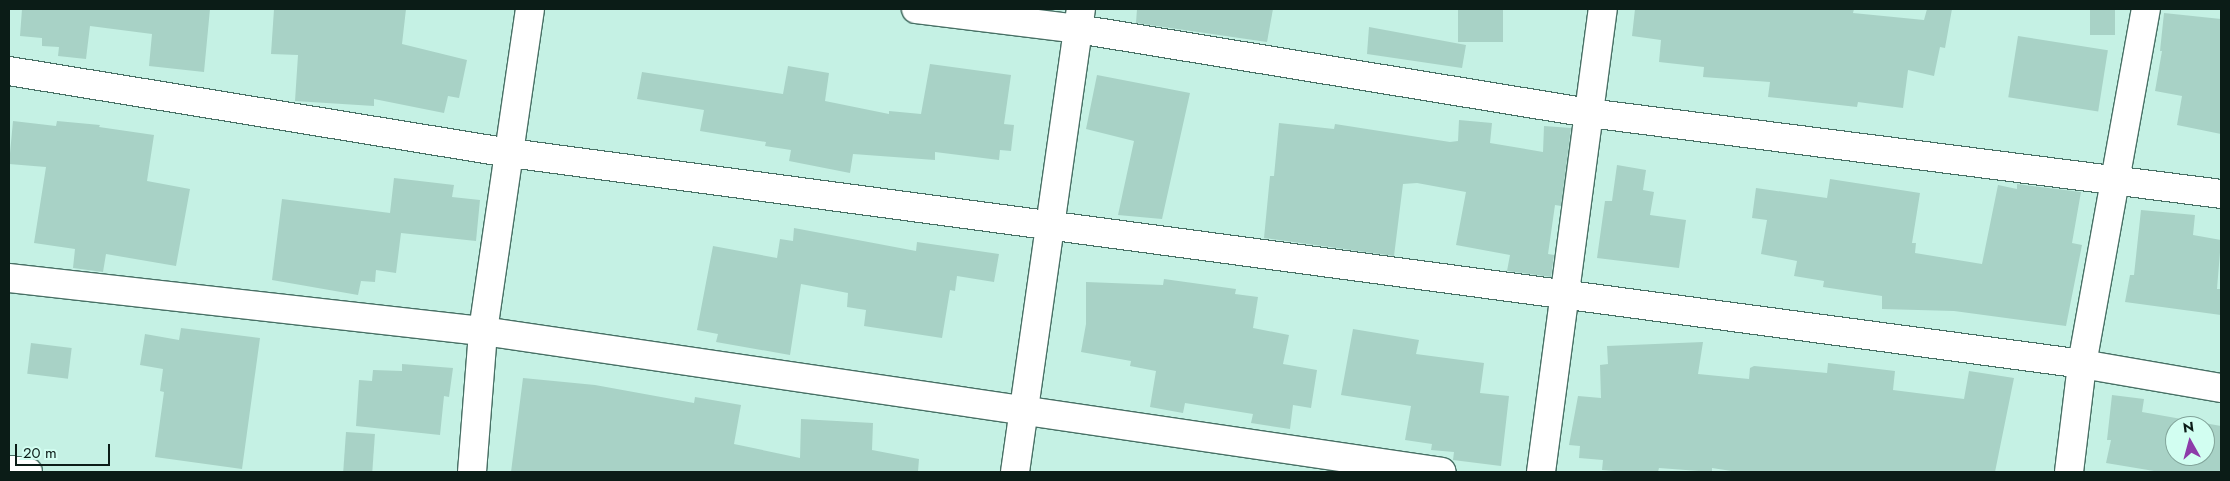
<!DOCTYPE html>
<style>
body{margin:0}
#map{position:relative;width:2230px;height:481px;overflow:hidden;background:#c5f1e4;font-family:Jost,sans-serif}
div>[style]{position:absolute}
.building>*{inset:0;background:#a8d2c6;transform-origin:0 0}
.roads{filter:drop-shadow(1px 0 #487065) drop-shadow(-1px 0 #487065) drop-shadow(0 1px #487065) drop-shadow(0 -1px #487065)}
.street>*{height:28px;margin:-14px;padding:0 14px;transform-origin:14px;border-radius:14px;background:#fff}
span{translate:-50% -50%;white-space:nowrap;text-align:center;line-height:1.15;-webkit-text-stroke:4px #d2fef1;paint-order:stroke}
.frame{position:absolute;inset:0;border:10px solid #0b1c17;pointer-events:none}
.north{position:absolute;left:2165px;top:416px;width:50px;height:50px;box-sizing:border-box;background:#d2fef1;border:1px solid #82a49a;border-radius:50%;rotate:353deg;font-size:14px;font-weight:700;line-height:20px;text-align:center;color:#0b1c17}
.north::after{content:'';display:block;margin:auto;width:18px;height:22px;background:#8d3ba9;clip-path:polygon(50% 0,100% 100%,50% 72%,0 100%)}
.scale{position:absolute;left:15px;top:444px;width:95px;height:22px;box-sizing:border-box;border:2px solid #0b1c17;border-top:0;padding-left:6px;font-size:15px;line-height:18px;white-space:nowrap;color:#0b1c17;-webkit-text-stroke:4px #d2fef1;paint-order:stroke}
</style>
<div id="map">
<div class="building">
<div style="clip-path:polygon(22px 9px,210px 9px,204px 72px,149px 66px,152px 34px,90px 26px,86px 59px,58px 56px,59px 47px,42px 46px,42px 38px,20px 36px)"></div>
<div style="clip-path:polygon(274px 9px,406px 9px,402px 44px,467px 60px,459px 98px,448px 96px,444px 113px,374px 99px,374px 106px,295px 101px,298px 55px,271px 54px)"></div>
<div style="clip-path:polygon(1137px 9px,1273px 9px,1267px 42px,1136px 23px)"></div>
<div style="left:1458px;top:9px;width:45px;height:33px"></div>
<div style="clip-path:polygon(1635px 9px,1854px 9px,1853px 13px,1924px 20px,1927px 9px,1952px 9px,1945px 48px,1940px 47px,1934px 76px,1908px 70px,1903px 108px,1858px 102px,1857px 107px,1768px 97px,1770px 82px,1703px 77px,1704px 67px,1659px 62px,1661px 40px,1632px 36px)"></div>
<div style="left:2090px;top:9px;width:25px;height:26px"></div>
<div style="clip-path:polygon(2164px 13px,2221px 19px,2221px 134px,2177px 125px,2182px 96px,2155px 91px,2162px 51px,2160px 51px)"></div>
<div style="clip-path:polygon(1369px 27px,1466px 45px,1462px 68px,1367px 54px)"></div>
<div style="left:2018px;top:36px;width:91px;height:62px;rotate:9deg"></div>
<div style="clip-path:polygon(930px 64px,1011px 75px,1004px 124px,1014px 125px,1011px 151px,1000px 150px,999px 160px,935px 152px,935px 160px,853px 154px,850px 173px,789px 161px,791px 150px,765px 146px,766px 142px,700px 131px,704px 110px,637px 99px,642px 72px,783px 94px,788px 66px,829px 73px,825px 101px,889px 114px,889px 111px,921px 114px)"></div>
<div style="clip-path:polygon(1097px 75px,1190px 93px,1162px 219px,1118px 215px,1134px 141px,1086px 129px)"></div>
<div style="clip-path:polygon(1459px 120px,1492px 123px,1490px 143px,1543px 152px,1544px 126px,1571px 128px,1561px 206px,1555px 205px,1548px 254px,1554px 255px,1551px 277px,1507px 271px,1510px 255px,1456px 245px,1466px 192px,1417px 183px,1403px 184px,1394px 256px,1264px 238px,1270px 176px,1274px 176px,1279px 123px,1334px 129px,1335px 124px,1450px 142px,1458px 141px)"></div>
<div style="clip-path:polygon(13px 121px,56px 126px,57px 121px,100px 125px,99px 127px,154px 135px,147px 181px,190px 189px,176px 266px,106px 254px,103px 272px,73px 268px,75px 249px,34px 243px,46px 167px,9px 164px)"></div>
<div style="clip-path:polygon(1617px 165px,1646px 170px,1643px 190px,1654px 192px,1650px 215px,1686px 220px,1679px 268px,1597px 258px,1605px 201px,1612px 201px)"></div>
<div style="clip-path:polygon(394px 178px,454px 185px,452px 197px,480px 200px,476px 241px,401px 233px,396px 273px,376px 270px,375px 282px,361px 281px,358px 295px,272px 280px,282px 199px,390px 213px)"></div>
<div style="clip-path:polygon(1830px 179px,1920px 193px,1912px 243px,1916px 243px,1915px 253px,1982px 264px,1998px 185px,2017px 189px,2017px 184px,2081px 192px,2072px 243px,2082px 245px,2066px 326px,1954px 311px,1882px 309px,1882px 296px,1823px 287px,1824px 281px,1794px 276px,1797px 261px,1761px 254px,1767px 220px,1752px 218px,1756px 188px,1827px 198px)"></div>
<div style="clip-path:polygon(2141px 210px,2195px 215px,2193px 235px,2221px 240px,2217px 289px,2221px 289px,2221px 315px,2125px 302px,2130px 275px,2134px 275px)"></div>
<div style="clip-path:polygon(794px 228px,916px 251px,917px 242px,999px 254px,994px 282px,957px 276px,955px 291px,950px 290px,942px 338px,864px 326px,866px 310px,847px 307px,848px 293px,801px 284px,790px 355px,716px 342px,718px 334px,697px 330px,713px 246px,777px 258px,780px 239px,793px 241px)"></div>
<div style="clip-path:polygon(1164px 279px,1236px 289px,1235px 294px,1258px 297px,1253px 328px,1289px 335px,1283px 364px,1317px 370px,1311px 408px,1293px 405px,1290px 429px,1251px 423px,1253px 414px,1185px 403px,1183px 413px,1150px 407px,1156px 371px,1130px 366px,1131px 361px,1081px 352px,1086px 324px,1086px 282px,1163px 285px)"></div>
<div style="clip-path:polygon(181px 328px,260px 338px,242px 469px,155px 457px,164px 392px,160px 391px,163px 369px,140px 365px,145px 334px,179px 340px)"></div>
<div style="clip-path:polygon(1353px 329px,1419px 340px,1416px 354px,1484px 363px,1480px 393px,1509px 396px,1501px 466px,1453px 460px,1454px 452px,1431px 450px,1432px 444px,1405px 440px,1411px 406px,1341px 395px)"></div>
<div style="clip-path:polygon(1703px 342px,1698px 374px,1749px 379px,1750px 368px,1754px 366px,1827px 373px,1828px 363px,1895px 371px,1893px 390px,1964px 399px,1969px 371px,2014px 378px,1995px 472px,1738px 472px,1712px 468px,1712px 472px,1659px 468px,1658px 472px,1627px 472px,1602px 470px,1603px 460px,1579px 458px,1580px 446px,1569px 445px,1578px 396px,1601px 398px,1600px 365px,1608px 364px,1607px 346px)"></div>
<div style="left:31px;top:343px;width:41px;height:31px;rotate:7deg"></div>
<div style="clip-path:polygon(402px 364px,453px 368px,449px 397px,444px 396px,440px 435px,356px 426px,359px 380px,372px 381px,373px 370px,402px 371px)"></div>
<div style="clip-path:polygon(523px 378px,595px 385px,694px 403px,695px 397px,741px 405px,734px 444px,800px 458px,801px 419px,873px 423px,872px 450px,919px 459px,918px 472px,511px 472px)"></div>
<div style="clip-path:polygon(evenodd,2112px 395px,2144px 399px,2142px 412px,2221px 426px,2221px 472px,2160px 472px,2106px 463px,2111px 440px,2107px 440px,2112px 395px,2175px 426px,2205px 426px,2205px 456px,2175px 456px,2175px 426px)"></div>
<div style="left:346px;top:432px;width:29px;height:40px;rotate:4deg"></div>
</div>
<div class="roads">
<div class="street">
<div style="left:916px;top:9px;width:163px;rotate:7deg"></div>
<div style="left:1078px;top:29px;width:518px;rotate:9.33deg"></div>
<div style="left:1589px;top:113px;width:637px;rotate:7.3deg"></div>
<div style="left:9px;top:71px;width:508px;rotate:9.3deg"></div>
<div style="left:510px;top:153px;width:1586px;rotate:7.64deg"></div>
<div style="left:2082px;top:364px;width:141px;rotate:9.8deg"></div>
<div style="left:9px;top:278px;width:477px;rotate:6.4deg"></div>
<div style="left:483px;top:331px;width:969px;rotate:8.36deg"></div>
<div style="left:9px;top:470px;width:19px;rotate:6deg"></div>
<div style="left:472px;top:472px;width:141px;rotate:-85.5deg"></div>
<div style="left:483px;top:331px;width:325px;rotate:-81.7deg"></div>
<div style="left:1015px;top:472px;width:468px;rotate:-81.9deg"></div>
<div style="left:1541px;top:472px;width:467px;rotate:-82.4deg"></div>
<div style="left:2069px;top:472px;width:109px;rotate:-83.1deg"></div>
<div style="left:2082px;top:364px;width:361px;rotate:-79.8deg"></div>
</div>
</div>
<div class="frame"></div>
<div class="north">N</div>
<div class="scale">20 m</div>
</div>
